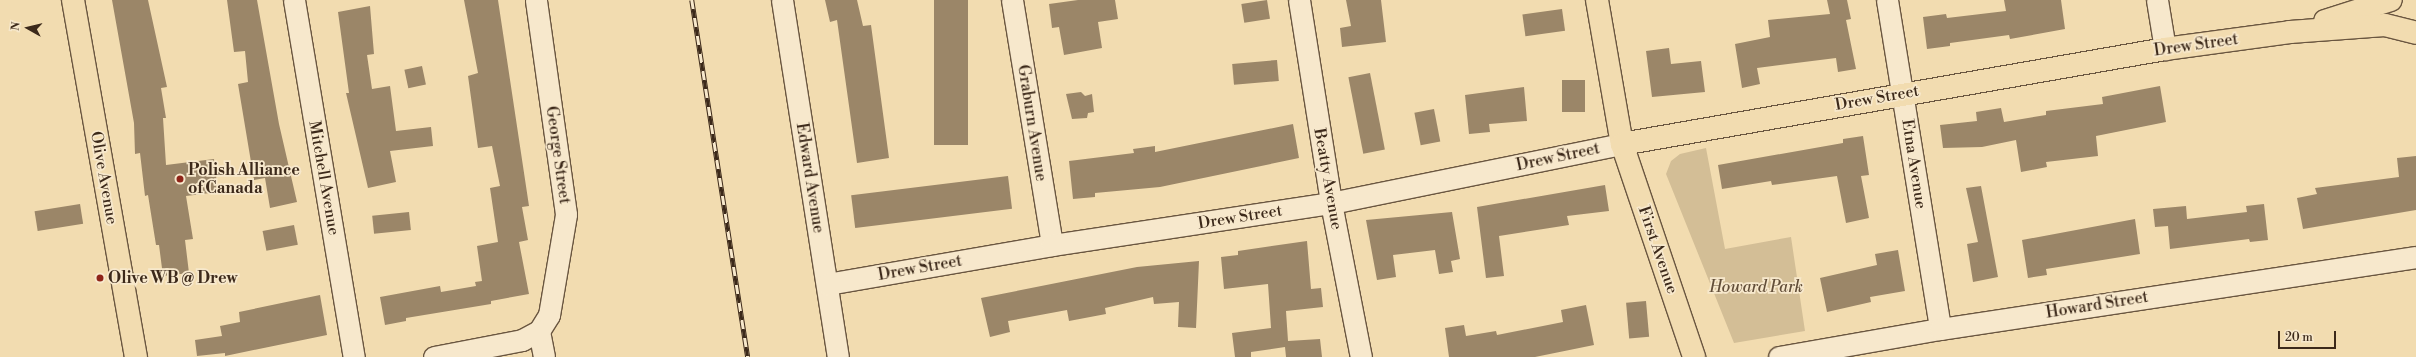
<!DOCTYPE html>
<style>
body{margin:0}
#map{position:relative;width:2416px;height:357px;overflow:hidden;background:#f2dcb0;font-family:"Libre Bodoni",serif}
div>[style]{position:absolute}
.green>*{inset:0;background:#d3be96}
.building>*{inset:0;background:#9b8668;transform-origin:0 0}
.roads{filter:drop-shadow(1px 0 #6a5640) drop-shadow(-1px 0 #6a5640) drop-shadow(0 1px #6a5640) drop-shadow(0 -1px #6a5640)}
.minor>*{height:21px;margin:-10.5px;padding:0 10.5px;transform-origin:10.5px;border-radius:10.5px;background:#f7e8cc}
.major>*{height:22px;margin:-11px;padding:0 11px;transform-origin:11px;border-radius:11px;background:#f2dcb0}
.highway>*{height:22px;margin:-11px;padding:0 11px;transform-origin:11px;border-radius:11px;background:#f2dcb0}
.rail>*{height:4.5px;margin-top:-2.25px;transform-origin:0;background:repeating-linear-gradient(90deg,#f7e8cc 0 9px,#3c291a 0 18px);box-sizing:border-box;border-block:1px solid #3c291a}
.dots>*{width:11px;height:11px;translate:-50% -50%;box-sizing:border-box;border:2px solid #f7e8cc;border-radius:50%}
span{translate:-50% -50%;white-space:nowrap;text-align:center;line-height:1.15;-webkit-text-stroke:3.5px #f7e8cc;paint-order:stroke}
.street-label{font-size:16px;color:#3c291a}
.poi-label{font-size:16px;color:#3c291a;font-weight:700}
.left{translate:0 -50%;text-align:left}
.park-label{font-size:16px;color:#624e39;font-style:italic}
.north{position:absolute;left:8px;top:8px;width:40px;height:40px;-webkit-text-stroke:3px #f7e8cc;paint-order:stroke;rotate:278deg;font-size:11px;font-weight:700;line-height:16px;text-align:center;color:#3c291a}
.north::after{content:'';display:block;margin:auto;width:14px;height:18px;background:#3c291a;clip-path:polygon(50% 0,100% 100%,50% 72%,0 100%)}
.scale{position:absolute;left:2278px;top:331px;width:58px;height:18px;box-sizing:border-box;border:2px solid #3c291a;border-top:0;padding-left:5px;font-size:12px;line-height:14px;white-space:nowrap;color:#3c291a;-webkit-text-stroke:3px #f7e8cc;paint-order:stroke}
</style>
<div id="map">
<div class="green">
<div style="clip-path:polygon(1706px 148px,1725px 249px,1791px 237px,1805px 331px,1734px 343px,1666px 174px,1671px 161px,1680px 154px)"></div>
</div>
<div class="building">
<div style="clip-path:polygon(112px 0,148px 0,167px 87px,161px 88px,166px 118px,163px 118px,166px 165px,214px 159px,218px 192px,186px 196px,193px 239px,185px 240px,189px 273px,163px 276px,159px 245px,156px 245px,148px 195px,145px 196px,140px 153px,135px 154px,134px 123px)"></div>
<div style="clip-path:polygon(227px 0,257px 0,279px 124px,297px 202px,270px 208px,265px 178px,254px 180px,238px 84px,248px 82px,245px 51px,234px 52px)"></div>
<div style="clip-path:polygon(464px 0,498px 0,529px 206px,522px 207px,528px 240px,519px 242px,529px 294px,491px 301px,491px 304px,406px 318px,406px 321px,385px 325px,380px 297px,440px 286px,441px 292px,476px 286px,475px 282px,482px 281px,477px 246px,498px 242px,490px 188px,500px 186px,492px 146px,478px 148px,468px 76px,478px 73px)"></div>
<div style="clip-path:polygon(825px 0,857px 0,863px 26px,871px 25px,889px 158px,857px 163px,837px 20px,830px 22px)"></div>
<div style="left:934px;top:0;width:34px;height:145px"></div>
<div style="clip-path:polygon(1078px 0,1115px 0,1118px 19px,1098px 22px,1102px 48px,1064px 55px,1059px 27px,1052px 28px,1049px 4px)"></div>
<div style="left:1267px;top:0;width:19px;height:26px;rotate:81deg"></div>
<div style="clip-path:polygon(1346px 0,1381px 0,1386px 42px,1342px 47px,1340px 28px,1351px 26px)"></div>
<div style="clip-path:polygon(1827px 0,1847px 0,1851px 19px,1846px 20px,1856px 69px,1838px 72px,1836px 58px,1757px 68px,1760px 84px,1742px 88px,1735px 44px,1770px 37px,1768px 20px,1830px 14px)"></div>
<div style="clip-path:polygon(2004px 0,2061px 0,2065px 29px,2010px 39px,2009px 35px,1950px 43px,1950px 46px,1927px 49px,1923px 17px,1946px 14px,1947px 18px,2006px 11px)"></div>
<div style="clip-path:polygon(370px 6px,374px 54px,367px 55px,372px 89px,390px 86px,396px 131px,431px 127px,433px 146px,390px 151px,396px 182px,368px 188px,346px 93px,349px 93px,338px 12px)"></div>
<div style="left:1562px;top:9px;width:22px;height:40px;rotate:82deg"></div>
<div style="clip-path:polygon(1669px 48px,1671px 64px,1701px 61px,1705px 92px,1652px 97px,1646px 51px)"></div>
<div style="left:1277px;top:60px;width:21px;height:45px;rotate:85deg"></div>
<div style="left:422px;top:66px;width:19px;height:18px;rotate:78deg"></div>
<div style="left:1370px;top:73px;width:78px;height:22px;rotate:79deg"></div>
<div style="left:1562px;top:80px;width:23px;height:32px"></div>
<div style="clip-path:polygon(2160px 86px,2166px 122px,2096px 136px,2098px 156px,2046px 162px,2047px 167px,2021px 172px,2016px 140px,1982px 147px,1943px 148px,1940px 125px,1977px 121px,1976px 112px,2001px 108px,2004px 122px,2046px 115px,2046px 111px,2103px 104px,2102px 97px)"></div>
<div style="clip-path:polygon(1524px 87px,1527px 121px,1489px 124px,1490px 132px,1469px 134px,1465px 95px)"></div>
<div style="clip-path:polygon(1081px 92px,1085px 96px,1092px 94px,1094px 112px,1088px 113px,1087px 118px,1072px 119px,1066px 94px)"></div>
<div style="left:1434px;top:109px;width:33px;height:20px;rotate:79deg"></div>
<div style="clip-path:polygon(1293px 124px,1299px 158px,1160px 187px,1095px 193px,1095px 197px,1073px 199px,1069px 161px,1134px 153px,1133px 149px,1155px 146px,1155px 152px)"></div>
<div style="clip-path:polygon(1863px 136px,1869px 175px,1861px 176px,1869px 218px,1846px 223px,1837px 176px,1772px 185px,1771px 181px,1722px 189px,1718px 165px,1843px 143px,1843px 139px)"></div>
<div style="clip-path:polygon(2416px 156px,2416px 210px,2303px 229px,2297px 198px,2317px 194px,2315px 188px,2399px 177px,2397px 158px)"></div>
<div style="left:1008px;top:176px;width:33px;height:158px;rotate:83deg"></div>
<div style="clip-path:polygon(1605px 185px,1609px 211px,1567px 216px,1569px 225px,1499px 236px,1504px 276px,1486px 278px,1477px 207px)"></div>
<div style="clip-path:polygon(1981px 186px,1998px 277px,1973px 282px,1967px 244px,1978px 242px,1966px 188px)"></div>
<div style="left:80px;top:204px;width:20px;height:46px;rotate:81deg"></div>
<div style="clip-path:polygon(2264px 204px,2268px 240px,2250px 242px,2249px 239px,2170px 249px,2168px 226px,2155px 227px,2153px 209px,2186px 206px,2187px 219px,2247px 212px,2246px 206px)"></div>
<div style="left:409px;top:212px;width:18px;height:37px;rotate:84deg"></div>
<div style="clip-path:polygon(1452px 212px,1460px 259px,1451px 261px,1453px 272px,1439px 274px,1435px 250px,1393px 255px,1396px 277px,1377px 280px,1366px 220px)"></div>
<div style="clip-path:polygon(2135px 219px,2140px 254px,2046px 269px,2047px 275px,2028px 278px,2022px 240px)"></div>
<div style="left:294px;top:225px;width:20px;height:32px;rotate:79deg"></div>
<div style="clip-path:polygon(1307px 241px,1311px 289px,1321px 288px,1323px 307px,1286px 311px,1288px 341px,1320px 339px,1322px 357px,1286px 357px,1285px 347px,1251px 352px,1251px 357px,1235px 357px,1232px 333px,1271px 328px,1268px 284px,1224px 289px,1221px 257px,1238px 255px,1238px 251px)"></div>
<div style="clip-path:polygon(1898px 250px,1905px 291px,1870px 297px,1871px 302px,1827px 312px,1820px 278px,1877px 265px,1875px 254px)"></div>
<div style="clip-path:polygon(1199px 261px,1196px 328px,1178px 327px,1179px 302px,1154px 304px,1153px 297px,1105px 308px,1106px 314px,1069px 321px,1067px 310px,1008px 321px,1010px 332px,990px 337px,981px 298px,1137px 267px)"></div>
<div style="clip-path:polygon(320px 295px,327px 335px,225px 356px,225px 353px,197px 356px,195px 340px,222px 336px,220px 326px,240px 322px,239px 312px)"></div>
<div style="left:1646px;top:301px;width:36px;height:20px;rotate:85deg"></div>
<div style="clip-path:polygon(1586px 305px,1594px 345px,1535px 357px,1449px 357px,1445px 328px,1464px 325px,1466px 336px,1496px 331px,1497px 335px,1563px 322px,1561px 310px)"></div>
</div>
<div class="roads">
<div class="minor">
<div style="left:294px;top:0;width:362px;rotate:80.5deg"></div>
<div style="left:782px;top:0;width:361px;rotate:81.1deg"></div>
<div style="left:1012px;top:0;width:248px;rotate:80.7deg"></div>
<div style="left:1299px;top:0;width:206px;rotate:81deg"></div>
<div style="left:1331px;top:203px;width:157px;rotate:79deg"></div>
<div style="left:1887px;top:0;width:333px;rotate:80.8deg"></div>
<div style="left:2157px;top:0;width:50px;rotate:80.7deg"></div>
<div style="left:827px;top:284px;width:228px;rotate:-9.8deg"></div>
<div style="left:1052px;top:245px;width:282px;rotate:-8.6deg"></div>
<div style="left:1331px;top:203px;width:297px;rotate:-11.5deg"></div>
<div style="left:539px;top:331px;width:26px;rotate:79deg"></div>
<div style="left:434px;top:357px;width:90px;rotate:-10.9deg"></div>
<div style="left:522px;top:340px;width:19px;rotate:-28deg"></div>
<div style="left:539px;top:331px;width:19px;rotate:-58deg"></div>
<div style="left:549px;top:315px;width:102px;rotate:-80.4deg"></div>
<div style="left:566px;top:214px;width:216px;rotate:-98deg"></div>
<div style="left:1779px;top:357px;width:163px;rotate:-9.9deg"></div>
<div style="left:1940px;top:329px;width:481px;rotate:-8.6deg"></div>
</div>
<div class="major">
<div style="left:73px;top:0;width:363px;rotate:80deg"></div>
<div style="left:1597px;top:0;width:146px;rotate:80.2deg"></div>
<div style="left:1622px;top:144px;width:225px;rotate:71.3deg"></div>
<div style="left:1622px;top:144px;width:551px;rotate:-9.92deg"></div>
<div style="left:2165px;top:49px;width:126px;rotate:-7.7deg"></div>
</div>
<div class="highway">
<div style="left:2325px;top:21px;width:69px;rotate:-17.7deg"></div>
<div style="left:2290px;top:32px;width:95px;rotate:-4.2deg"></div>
<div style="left:2385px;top:25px;width:32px;rotate:14deg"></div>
</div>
</div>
<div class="rail">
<div style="left:692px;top:0;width:361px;rotate:81.1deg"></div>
</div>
<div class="dots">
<div style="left:180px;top:179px;background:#8f2418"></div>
<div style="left:100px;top:278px;background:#8f2418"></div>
</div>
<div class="street-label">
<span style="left:2196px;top:45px;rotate:-8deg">Drew Street</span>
<span style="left:1877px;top:98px;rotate:-10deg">Drew Street</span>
<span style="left:1032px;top:123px;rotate:81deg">Graburn Avenue</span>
<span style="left:558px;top:155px;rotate:82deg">George Street</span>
<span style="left:1558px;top:157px;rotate:-12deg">Drew Street</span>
<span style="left:1914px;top:164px;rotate:81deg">Etna Avenue</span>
<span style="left:104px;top:178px;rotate:80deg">Olive Avenue</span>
<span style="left:324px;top:178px;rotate:80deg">Mitchell Avenue</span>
<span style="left:810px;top:178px;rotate:81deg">Edward Avenue</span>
<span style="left:1328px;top:179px;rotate:80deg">Beatty Avenue</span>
<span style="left:1240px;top:217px;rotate:-9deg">Drew Street</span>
<span style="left:1658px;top:250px;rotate:71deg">First Avenue</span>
<span style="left:920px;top:268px;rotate:-10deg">Drew Street</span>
<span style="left:2097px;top:305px;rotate:-9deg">Howard Street</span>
</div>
<div class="poi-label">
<span class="left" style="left:188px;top:179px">Polish Alliance<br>of Canada</span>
<span class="left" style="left:108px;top:278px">Olive WB @ Drew</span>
</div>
<div class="park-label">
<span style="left:1756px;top:287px">Howard Park</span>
</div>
<div class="north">N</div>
<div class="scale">20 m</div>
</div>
